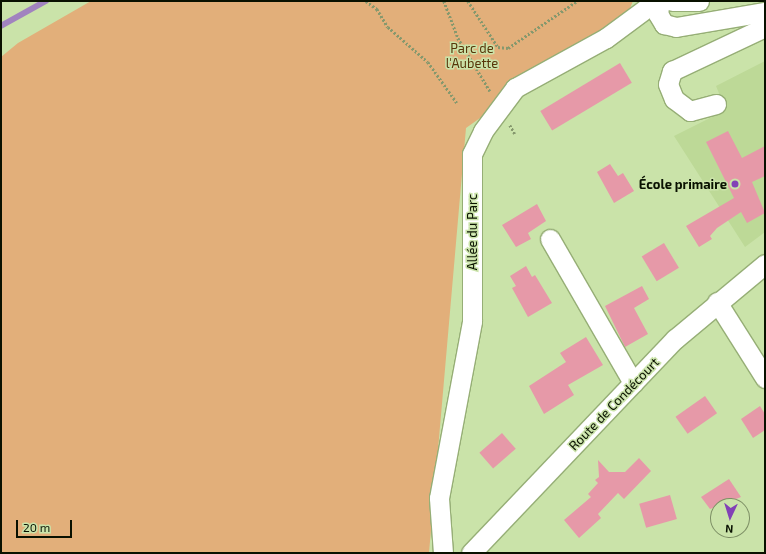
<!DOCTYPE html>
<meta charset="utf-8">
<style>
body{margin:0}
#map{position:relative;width:766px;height:554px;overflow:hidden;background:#cae3a9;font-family:"Exo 2",sans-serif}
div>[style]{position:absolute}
.built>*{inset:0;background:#bdd997}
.green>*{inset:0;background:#e2af7a}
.stream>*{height:5.5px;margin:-2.75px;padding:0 2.75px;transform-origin:2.75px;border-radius:2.75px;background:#a183bf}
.building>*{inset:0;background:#e699a8;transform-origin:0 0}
.path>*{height:2.5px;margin-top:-1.25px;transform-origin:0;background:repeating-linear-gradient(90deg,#85986d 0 2px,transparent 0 4px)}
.roads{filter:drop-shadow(1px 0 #96ae76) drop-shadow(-1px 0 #96ae76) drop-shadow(0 1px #96ae76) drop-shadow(0 -1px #96ae76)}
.minor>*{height:19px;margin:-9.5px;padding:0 9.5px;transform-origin:9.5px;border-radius:9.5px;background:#fff}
.dots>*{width:11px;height:11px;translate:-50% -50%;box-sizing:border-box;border:2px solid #cae3a9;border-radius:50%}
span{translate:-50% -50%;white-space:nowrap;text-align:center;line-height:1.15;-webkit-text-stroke:3px #cae3a9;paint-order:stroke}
.park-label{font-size:13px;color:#583509}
.poi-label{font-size:13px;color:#091100;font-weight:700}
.right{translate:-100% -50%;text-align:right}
.street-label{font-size:13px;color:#091100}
.frame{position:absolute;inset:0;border:2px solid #091100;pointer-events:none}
.north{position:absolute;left:710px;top:498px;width:40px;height:40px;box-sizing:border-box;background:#cae3a9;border:1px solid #7d8f65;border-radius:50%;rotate:184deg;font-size:11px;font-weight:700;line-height:16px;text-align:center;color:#091100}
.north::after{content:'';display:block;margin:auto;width:14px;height:18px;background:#8241b6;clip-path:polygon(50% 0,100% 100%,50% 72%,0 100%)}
.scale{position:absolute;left:16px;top:520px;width:56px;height:18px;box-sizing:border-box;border:2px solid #091100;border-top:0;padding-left:5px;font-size:12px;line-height:14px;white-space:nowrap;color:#091100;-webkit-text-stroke:3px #cae3a9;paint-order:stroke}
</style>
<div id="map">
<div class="built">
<div style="clip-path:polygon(765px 61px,765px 232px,745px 247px,674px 136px,726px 110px,716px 86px)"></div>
</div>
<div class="green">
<div style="clip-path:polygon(91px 1px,633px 1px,628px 13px,466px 128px,429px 553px,1px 553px,1px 57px,18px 43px)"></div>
</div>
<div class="stream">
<div style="left:1px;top:26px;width:51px;rotate:-29.1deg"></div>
</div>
<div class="building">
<div style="left:620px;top:63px;width:23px;height:93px;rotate:59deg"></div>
<div style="clip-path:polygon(728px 131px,742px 158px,765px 146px,765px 176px,752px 182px,765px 213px,747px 223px,741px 212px,717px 228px,710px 236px,712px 239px,699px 247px,686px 226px,734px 198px,706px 142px)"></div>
<div style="clip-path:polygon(610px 164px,618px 176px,623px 173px,634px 191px,614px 203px,597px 172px)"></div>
<div style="clip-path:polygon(537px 204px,546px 221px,528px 233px,531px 239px,516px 247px,502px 225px)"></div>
<div style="left:664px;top:243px;width:29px;height:26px;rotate:59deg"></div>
<div style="clip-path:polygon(526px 266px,532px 277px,535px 275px,552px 303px,528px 317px,512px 288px,516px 286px,510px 276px)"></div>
<div style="clip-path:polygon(642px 286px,649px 299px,634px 308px,648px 334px,625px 347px,605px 306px)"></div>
<div style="clip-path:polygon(586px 337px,603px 365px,568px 385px,574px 395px,544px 414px,529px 386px,566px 362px,560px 353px)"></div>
<div style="left:705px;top:396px;width:21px;height:36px;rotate:55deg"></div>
<div style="clip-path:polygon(760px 406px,765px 414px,765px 430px,753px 438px,741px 419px)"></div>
<div style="left:502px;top:433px;width:21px;height:30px;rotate:49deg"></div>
<div style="clip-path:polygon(639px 458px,651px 471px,624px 499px,618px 493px,598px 514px,601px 518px,579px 538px,564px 520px,591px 497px,588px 494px,598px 483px,595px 480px,599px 477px,598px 460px,609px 472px,625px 472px)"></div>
<div style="clip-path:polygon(729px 479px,741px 497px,710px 509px,701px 497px)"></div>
<div style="left:670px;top:495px;width:25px;height:32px;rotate:74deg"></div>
</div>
<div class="path">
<div style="left:366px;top:1px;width:14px;rotate:36deg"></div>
<div style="left:377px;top:9px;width:21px;rotate:59deg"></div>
<div style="left:388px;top:27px;width:53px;rotate:41.2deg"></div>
<div style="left:428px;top:62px;width:50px;rotate:54.7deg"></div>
<div style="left:444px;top:1px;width:40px;rotate:69deg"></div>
<div style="left:458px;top:38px;width:62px;rotate:58.9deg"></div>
<div style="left:468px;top:1px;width:55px;rotate:56.9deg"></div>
<div style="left:498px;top:47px;width:10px;rotate:6deg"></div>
<div style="left:508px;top:48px;width:83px;rotate:-34.3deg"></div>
<div style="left:510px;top:125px;width:10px;rotate:61deg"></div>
</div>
<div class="roads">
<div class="minor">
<div style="left:660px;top:1px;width:13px;rotate:99deg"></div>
<div style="left:658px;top:14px;width:12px;rotate:59deg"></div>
<div style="left:664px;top:24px;width:12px;rotate:14deg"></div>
<div style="left:676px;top:27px;width:90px;rotate:-9.6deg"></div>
<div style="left:672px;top:1px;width:27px"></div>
<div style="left:716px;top:104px;width:27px;rotate:165deg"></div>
<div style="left:690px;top:111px;width:20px;rotate:-143deg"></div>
<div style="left:674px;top:99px;width:16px;rotate:-112deg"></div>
<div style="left:668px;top:84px;width:14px;rotate:-73deg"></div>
<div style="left:672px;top:71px;width:103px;rotate:-25.3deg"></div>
<div style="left:550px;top:239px;width:166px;rotate:60deg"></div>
<div style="left:717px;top:302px;width:90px;rotate:57.7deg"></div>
<div style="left:443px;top:553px;width:55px;rotate:-94.2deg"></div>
<div style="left:439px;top:498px;width:180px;rotate:-79.4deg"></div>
<div style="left:472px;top:321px;width:167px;rotate:-90deg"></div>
<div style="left:472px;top:154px;width:25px;rotate:-64deg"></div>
<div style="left:483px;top:131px;width:54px;rotate:-53.3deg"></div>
<div style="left:515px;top:88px;width:104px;rotate:-28.8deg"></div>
<div style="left:606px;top:38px;width:62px;rotate:-36.5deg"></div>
<div style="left:471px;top:553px;width:296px;rotate:-46.4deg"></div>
<div style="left:675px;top:339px;width:117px;rotate:-39.8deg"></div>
</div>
</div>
<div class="dots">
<div style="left:735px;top:184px;background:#8241b6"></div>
</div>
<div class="park-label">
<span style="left:472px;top:56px">Parc de<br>l'Aubette</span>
</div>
<div class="poi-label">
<span class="right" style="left:727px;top:184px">École primaire</span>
</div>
<div class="street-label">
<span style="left:472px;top:232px;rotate:-90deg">Allée du Parc</span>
<span style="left:614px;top:404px;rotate:-46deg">Route de Condécourt</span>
</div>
<div class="frame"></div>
<div class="north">N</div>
<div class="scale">20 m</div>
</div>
